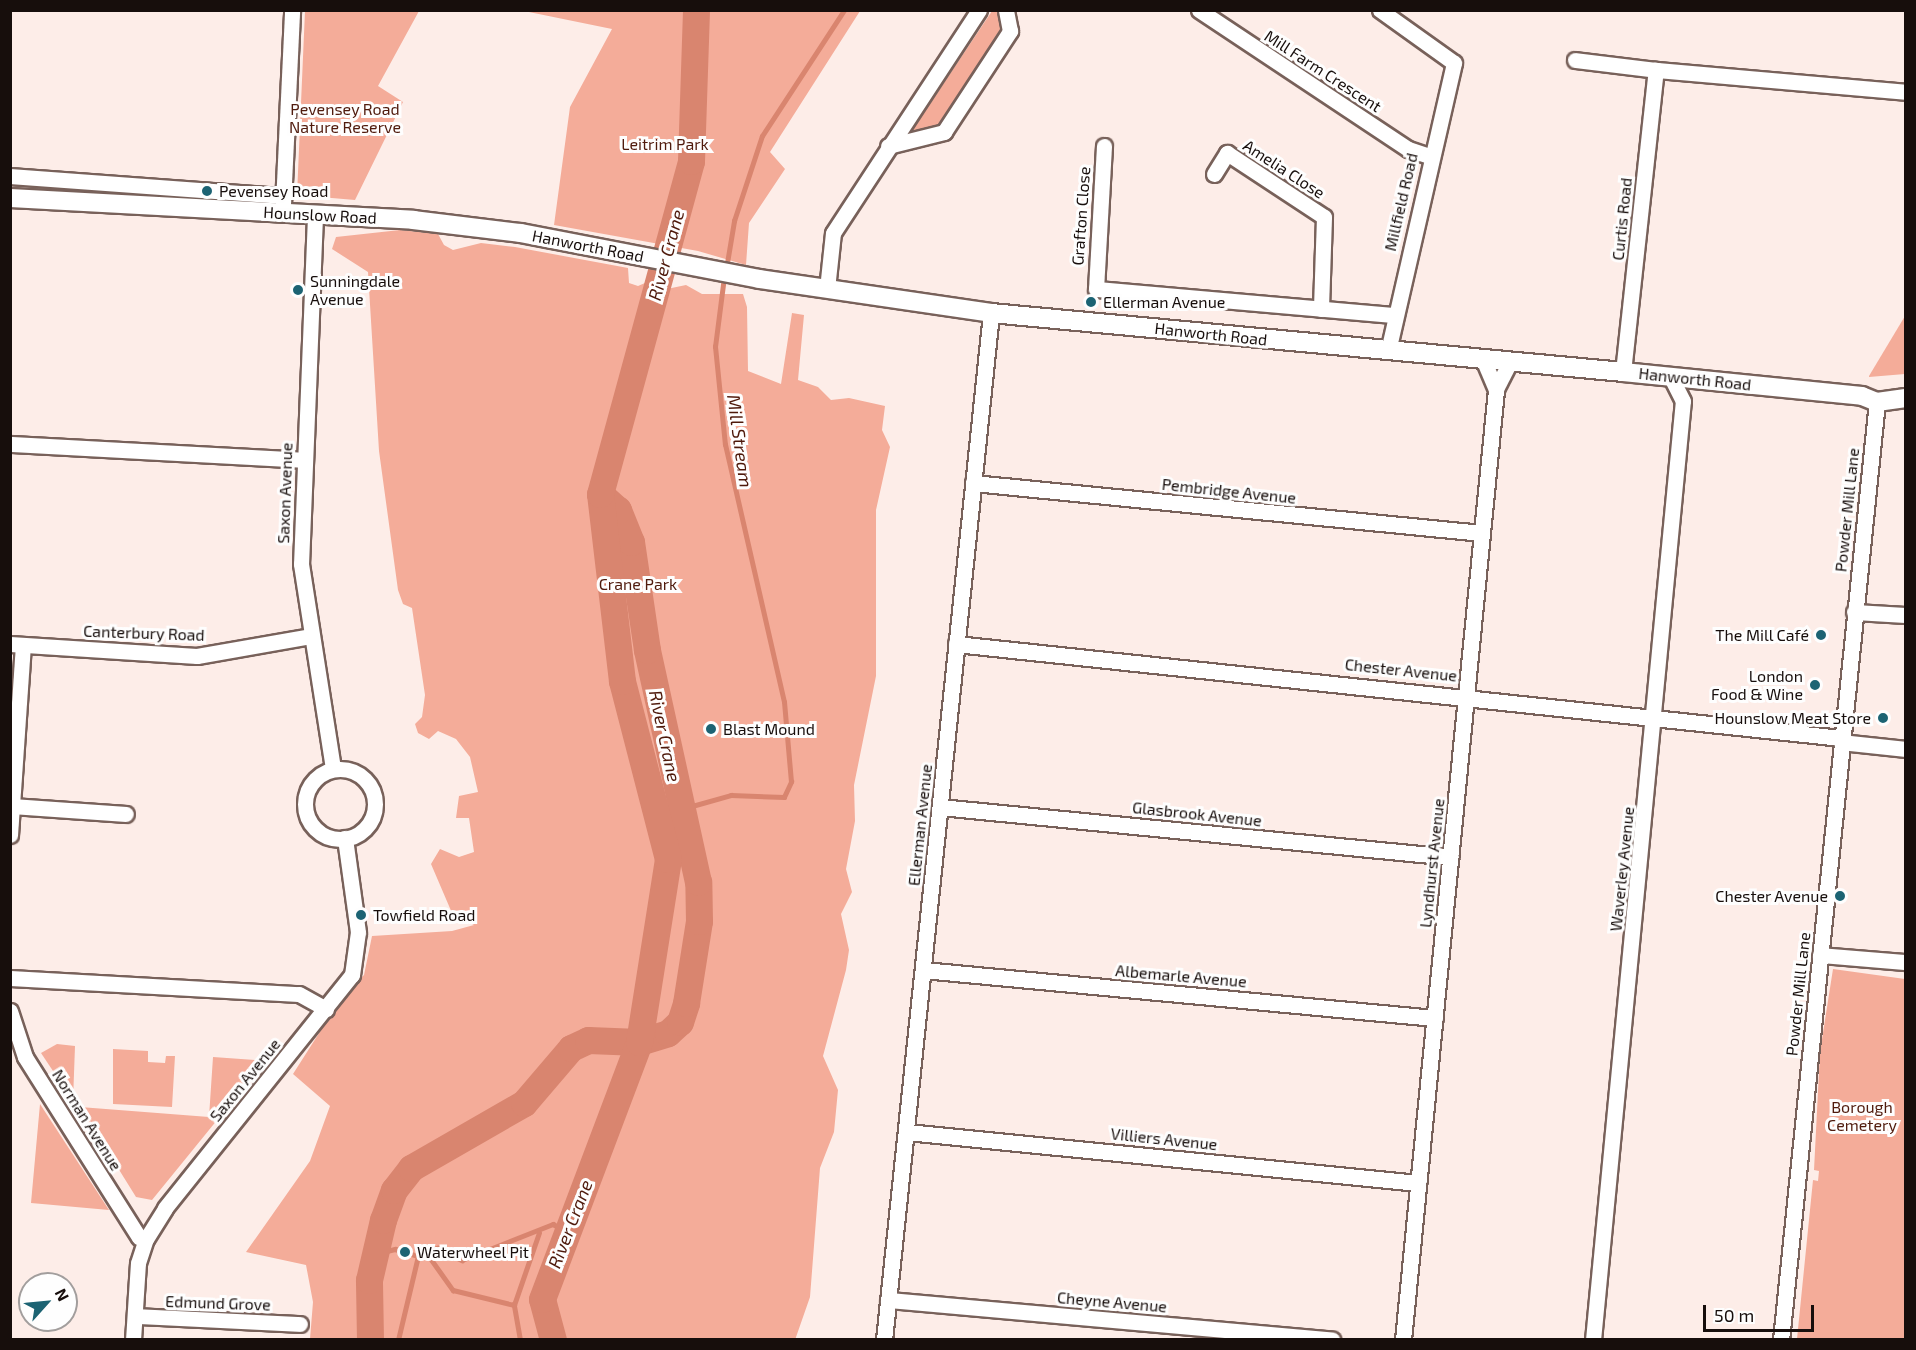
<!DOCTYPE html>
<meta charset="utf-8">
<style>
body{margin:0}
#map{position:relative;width:1916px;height:1350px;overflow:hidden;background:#fdede8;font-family:"Exo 2",sans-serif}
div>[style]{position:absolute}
.green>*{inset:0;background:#f4ac99}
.stream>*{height:4.5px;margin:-2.25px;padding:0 2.25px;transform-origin:2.25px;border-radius:2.25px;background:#d9856f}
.river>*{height:27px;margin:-13.5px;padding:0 13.5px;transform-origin:13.5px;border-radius:13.5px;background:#d9856f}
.roads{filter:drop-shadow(2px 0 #78615a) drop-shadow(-2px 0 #78615a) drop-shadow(0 2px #78615a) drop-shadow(0 -2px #78615a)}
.minor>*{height:15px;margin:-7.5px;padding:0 7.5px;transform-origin:7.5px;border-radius:7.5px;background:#fff}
.minor>.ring{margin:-7.5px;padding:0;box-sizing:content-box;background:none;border:15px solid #fff;border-radius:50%}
.major>*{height:18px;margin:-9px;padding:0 9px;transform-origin:9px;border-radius:9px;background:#fff}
.dots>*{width:16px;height:16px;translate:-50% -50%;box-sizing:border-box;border:3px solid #fefefe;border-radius:50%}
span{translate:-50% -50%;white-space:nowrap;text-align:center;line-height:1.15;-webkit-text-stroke:6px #fefefe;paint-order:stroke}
.street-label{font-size:16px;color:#170e0c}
.park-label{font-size:16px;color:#501b0d}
.poi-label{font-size:16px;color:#170e0c}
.left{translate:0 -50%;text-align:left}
.right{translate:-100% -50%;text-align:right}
.water-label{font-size:18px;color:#4e190b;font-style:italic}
.frame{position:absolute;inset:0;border:12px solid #170e0c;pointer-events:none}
.north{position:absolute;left:18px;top:1272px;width:60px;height:60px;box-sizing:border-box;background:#fefefe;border:2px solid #a29e9d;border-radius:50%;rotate:63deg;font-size:16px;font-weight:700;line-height:24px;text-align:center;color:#170e0c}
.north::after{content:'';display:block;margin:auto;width:21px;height:27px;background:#1c6373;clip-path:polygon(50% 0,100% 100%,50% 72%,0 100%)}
.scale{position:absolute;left:1703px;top:1305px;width:111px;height:27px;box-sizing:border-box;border:3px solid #170e0c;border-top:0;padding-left:8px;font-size:18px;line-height:21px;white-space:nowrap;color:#170e0c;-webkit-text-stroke:4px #fefefe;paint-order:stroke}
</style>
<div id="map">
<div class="green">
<div style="clip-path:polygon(305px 11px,419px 11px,378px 86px,403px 102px,355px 200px,297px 195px)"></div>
<div style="clip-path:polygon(524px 11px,860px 11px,770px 152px,785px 169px,749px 223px,746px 265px,698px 251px,554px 225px,570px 107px,612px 29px)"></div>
<div style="clip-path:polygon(992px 11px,999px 11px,1002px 29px,940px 125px,911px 132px)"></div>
<div style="clip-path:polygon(400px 230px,438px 234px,444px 245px,453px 250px,481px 243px,515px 247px,628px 268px,629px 283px,638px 286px,645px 283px,662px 290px,686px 285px,702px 294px,743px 294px,747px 307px,748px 371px,781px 384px,792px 313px,804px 315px,798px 380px,818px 387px,831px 400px,849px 398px,885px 406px,882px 430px,890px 447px,876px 510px,876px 676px,854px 785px,855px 821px,846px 869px,852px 892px,841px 914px,849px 950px,846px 970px,823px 1056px,838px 1090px,834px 1132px,820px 1168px,810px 1297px,795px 1340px,310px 1339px,313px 1302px,306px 1265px,246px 1252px,310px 1161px,330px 1106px,293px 1074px,344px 994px,364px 975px,372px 936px,452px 931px,474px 925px,452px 913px,431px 864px,440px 849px,459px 857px,474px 852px,469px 818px,456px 818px,459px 796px,478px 792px,470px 757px,456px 739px,438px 731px,429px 739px,418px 733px,415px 724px,422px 717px,425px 695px,412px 608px,403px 604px,398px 590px,379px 451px,368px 272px,332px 249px,336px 237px)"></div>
<div style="clip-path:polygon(1905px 316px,1905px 374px,1869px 377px,1869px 376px)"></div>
<div style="clip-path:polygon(1833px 969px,1905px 979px,1905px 1339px,1797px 1339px,1813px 1180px,1818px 1181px,1819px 1171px,1814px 1170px,1820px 1052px)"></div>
<div style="clip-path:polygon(57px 1044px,75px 1046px,73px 1101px,41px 1053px)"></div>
<div style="clip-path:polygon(113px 1049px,148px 1051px,148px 1062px,165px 1063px,166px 1056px,175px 1056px,172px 1107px,113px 1104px)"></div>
<div style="clip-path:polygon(213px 1057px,255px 1060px,261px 1066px,152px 1200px,136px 1197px,80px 1107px,209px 1117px)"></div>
<div style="clip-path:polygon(40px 1104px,109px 1210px,31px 1203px)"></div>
</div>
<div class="stream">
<div style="left:726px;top:269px;width:49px;rotate:-80.5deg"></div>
<div style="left:734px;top:221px;width:89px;rotate:-71.8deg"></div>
<div style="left:762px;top:136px;width:150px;rotate:-56.9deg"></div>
<div style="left:685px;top:808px;width:48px;rotate:-15.8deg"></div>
<div style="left:731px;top:795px;width:53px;rotate:2.2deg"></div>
<div style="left:784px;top:797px;width:17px;rotate:-65deg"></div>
<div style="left:791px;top:782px;width:80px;rotate:-95deg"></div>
<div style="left:784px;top:702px;width:264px;rotate:-102.9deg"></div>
<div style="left:725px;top:445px;width:99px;rotate:-95.8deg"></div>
<div style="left:715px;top:347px;width:71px;rotate:-82.7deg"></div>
<div style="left:426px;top:1252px;width:47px;rotate:54.6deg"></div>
<div style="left:453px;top:1290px;width:63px;rotate:13.8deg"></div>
<div style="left:375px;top:1254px;width:21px;rotate:-14deg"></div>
<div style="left:395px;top:1249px;width:24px;rotate:17deg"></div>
<div style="left:418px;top:1256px;width:21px;rotate:-23deg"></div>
<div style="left:437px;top:1248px;width:28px;rotate:26deg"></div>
<div style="left:462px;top:1260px;width:98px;rotate:-21.6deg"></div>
<div style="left:553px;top:1224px;width:8px;rotate:30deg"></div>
<div style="left:398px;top:1340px;width:86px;rotate:-76.6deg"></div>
<div style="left:520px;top:1340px;width:36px;rotate:-100deg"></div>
<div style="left:514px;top:1305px;width:76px;rotate:-70.9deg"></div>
</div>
<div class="river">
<div style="left:370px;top:1340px;width:60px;rotate:-91deg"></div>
<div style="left:369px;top:1280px;width:62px;rotate:-76.9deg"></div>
<div style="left:383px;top:1220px;width:32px;rotate:-70deg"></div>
<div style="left:394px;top:1190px;width:28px;rotate:-52deg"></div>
<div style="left:411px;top:1168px;width:130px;rotate:-29.9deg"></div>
<div style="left:524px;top:1103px;width:72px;rotate:-49.5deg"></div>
<div style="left:571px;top:1048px;width:19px;rotate:-25deg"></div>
<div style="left:588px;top:1040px;width:51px;rotate:2.2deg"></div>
<div style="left:639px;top:1042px;width:30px;rotate:-17deg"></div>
<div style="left:668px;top:1033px;width:16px;rotate:-43deg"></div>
<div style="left:680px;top:1022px;width:20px;rotate:-72deg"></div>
<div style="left:686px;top:1003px;width:83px;rotate:-81deg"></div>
<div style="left:699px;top:921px;width:39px;rotate:-91deg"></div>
<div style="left:698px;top:882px;width:238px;rotate:-102.4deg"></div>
<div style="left:647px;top:650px;width:109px;rotate:-98.4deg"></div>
<div style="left:631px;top:542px;width:35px;rotate:-112deg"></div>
<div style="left:618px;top:510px;width:24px;rotate:-138deg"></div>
<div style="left:553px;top:1340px;width:42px;rotate:-105deg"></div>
<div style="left:542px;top:1299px;width:275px;rotate:-69.3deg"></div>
<div style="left:639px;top:1042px;width:185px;rotate:-81deg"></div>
<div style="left:668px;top:859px;width:184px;rotate:-104.5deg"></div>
<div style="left:622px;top:681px;width:188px;rotate:-96.7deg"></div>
<div style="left:600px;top:494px;width:345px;rotate:-74.7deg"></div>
<div style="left:691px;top:161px;width:151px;rotate:-88.1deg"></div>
</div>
<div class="roads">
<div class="minor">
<div style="left:1199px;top:10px;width:251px;rotate:33.6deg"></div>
<div style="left:1408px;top:149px;width:22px;rotate:18deg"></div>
<div style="left:1380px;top:10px;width:91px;rotate:35.6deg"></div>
<div style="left:1454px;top:63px;width:295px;rotate:102.9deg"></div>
<div style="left:1575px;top:60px;width:82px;rotate:7deg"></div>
<div style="left:888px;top:146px;width:58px;rotate:-14deg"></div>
<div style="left:944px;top:132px;width:121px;rotate:-56.8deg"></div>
<div style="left:1010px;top:31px;width:21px;rotate:-101deg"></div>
<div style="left:1104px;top:146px;width:143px;rotate:93.2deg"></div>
<div style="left:1096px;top:289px;width:299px;rotate:5deg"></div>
<div style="left:1214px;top:174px;width:25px;rotate:-58deg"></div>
<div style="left:1227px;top:153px;width:116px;rotate:33.4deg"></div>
<div style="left:1324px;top:217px;width:92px;rotate:91.9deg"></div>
<div style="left:10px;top:176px;width:274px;rotate:4.2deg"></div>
<div style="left:283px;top:204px;width:194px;rotate:-87.3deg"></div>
<div style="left:315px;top:216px;width:348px;rotate:92.3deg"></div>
<div style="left:301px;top:564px;width:207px;rotate:81.1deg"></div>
<div style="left:827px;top:289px;width:56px;rotate:-83.9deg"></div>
<div style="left:833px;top:233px;width:267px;rotate:-56.8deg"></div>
<div style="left:1483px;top:359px;width:33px;rotate:67deg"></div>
<div style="left:1623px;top:372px;width:304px;rotate:-83.8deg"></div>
<div style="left:1656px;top:70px;width:251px;rotate:5deg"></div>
<div style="left:10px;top:444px;width:294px;rotate:3.1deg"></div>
<div style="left:973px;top:483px;width:511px;rotate:5.61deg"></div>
<div style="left:1854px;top:612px;width:52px;rotate:3.3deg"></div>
<div style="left:10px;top:644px;width:187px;rotate:3.7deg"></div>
<div style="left:197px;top:656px;width:115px;rotate:-10deg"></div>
<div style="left:956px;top:644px;width:890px;rotate:6.06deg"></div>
<div style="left:1841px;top:742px;width:65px;rotate:6.1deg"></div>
<div class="ring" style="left:305px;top:769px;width:55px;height:55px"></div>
<div style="left:12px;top:806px;width:114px;rotate:4deg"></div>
<div style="left:940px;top:807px;width:513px;rotate:5.59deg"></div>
<div style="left:10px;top:835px;width:190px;rotate:-86.1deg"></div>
<div style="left:1820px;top:955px;width:86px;rotate:4.7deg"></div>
<div style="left:923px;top:970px;width:514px;rotate:5.36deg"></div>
<div style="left:10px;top:978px;width:289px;rotate:3.2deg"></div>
<div style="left:299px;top:994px;width:31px;rotate:29deg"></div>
<div style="left:10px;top:1011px;width:48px;rotate:71.9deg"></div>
<div style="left:25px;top:1057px;width:213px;rotate:57.7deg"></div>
<div style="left:139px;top:1237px;width:7px;rotate:16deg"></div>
<div style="left:907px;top:1132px;width:514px;rotate:5.7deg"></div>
<div style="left:888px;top:1300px;width:446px;rotate:5.1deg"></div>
<div style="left:136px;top:1316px;width:164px;rotate:2.8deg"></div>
<div style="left:133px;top:1340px;width:77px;rotate:-86.3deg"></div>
<div style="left:138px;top:1263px;width:25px;rotate:-72deg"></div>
<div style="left:146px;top:1239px;width:36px;rotate:-58deg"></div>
<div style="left:165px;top:1208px;width:299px;rotate:-51.3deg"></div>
<div style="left:352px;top:975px;width:43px;rotate:-82.1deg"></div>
<div style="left:358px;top:932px;width:95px;rotate:-97.9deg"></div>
<div style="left:884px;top:1340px;width:1033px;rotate:-84.05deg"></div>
<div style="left:1403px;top:1340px;width:956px;rotate:-84.41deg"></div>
<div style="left:1496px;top:389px;width:30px;rotate:-63deg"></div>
<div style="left:1593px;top:1340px;width:943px;rotate:-84.53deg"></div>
<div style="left:1683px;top:401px;width:27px;rotate:-117deg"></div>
<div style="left:1781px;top:1340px;width:943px;rotate:-84.16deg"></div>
</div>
<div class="major">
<div style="left:10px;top:198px;width:404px;rotate:3.1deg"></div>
<div style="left:413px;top:220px;width:109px;rotate:6.9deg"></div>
<div style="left:521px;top:233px;width:242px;rotate:10.9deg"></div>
<div style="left:759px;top:279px;width:234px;rotate:8.3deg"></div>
<div style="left:991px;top:313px;width:635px;rotate:5.33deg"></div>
<div style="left:1623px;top:372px;width:240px;rotate:5.7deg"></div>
<div style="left:1862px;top:396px;width:16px;rotate:22deg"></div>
<div style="left:1877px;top:402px;width:29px;rotate:-8deg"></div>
</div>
</div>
<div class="dots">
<div style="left:207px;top:191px;background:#1c6373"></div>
<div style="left:298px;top:290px;background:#1c6373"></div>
<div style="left:1091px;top:302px;background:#1c6373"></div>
<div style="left:1821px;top:635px;background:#1c6373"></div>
<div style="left:1815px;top:685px;background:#1c6373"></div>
<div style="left:1883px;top:718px;background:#1c6373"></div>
<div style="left:711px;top:729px;background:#1c6373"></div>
<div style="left:1840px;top:896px;background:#1c6373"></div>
<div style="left:361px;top:915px;background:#1c6373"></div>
<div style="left:405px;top:1252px;background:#1c6373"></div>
</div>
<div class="street-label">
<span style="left:1323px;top:71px;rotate:33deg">Mill Farm Crescent</span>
<span style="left:1284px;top:169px;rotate:33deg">Amelia Close</span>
<span style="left:1401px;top:202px;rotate:-77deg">Millfield Road</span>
<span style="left:320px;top:215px;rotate:3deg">Hounslow Road</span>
<span style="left:1081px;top:216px;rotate:-86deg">Grafton Close</span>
<span style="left:1622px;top:219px;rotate:-84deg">Curtis Road</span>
<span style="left:588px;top:246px;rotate:11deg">Hanworth Road</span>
<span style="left:1211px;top:334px;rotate:6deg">Hanworth Road</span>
<span style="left:1695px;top:379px;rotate:6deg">Hanworth Road</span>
<span style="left:1229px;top:491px;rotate:6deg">Pembridge Avenue</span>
<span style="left:285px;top:493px;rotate:-88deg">Saxon Avenue</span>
<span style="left:1847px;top:510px;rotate:-84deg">Powder Mill Lane</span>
<span style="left:144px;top:633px;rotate:2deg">Canterbury Road</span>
<span style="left:1401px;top:670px;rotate:6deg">Chester Avenue</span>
<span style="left:1197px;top:814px;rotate:6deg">Glasbrook Avenue</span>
<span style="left:920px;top:825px;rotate:-84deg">Ellerman Avenue</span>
<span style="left:1432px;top:863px;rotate:-84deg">Lyndhurst Avenue</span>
<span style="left:1622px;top:869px;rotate:-84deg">Waverley Avenue</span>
<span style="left:1181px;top:976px;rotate:5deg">Albemarle Avenue</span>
<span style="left:1798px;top:994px;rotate:-84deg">Powder Mill Lane</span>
<span style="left:245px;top:1080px;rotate:-51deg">Saxon Avenue</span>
<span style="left:87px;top:1120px;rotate:58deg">Norman Avenue</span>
<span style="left:1164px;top:1139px;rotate:6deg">Villiers Avenue</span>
<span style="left:1112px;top:1302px;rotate:5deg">Cheyne Avenue</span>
<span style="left:218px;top:1303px;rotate:2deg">Edmund Grove</span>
</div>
<div class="park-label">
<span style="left:345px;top:118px">Pevensey Road<br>Nature Reserve</span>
<span style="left:665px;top:144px">Leitrim Park</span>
<span style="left:638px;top:584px">Crane Park</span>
<span style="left:1862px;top:1116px">Borough<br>Cemetery</span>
</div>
<div class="poi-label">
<span class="left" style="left:219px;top:191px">Pevensey Road</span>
<span class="left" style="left:310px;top:290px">Sunningdale<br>Avenue</span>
<span class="left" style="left:1103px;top:302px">Ellerman Avenue</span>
<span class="right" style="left:1809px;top:635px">The Mill Café</span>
<span class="right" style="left:1803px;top:685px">London<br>Food &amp; Wine</span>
<span class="right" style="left:1871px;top:718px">Hounslow Meat Store</span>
<span class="left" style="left:723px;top:729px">Blast Mound</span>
<span class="right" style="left:1828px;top:896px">Chester Avenue</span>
<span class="left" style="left:373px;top:915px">Towfield Road</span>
<span class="left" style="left:417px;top:1252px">Waterwheel Pit</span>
</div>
<div class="water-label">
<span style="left:666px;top:255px;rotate:-75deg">River Crane</span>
<span style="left:740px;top:441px;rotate:82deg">Mill Stream</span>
<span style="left:665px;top:736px;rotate:78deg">River Crane</span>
<span style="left:570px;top:1224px;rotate:-69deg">River Crane</span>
</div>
<div class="frame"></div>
<div class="north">N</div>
<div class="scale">50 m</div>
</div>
